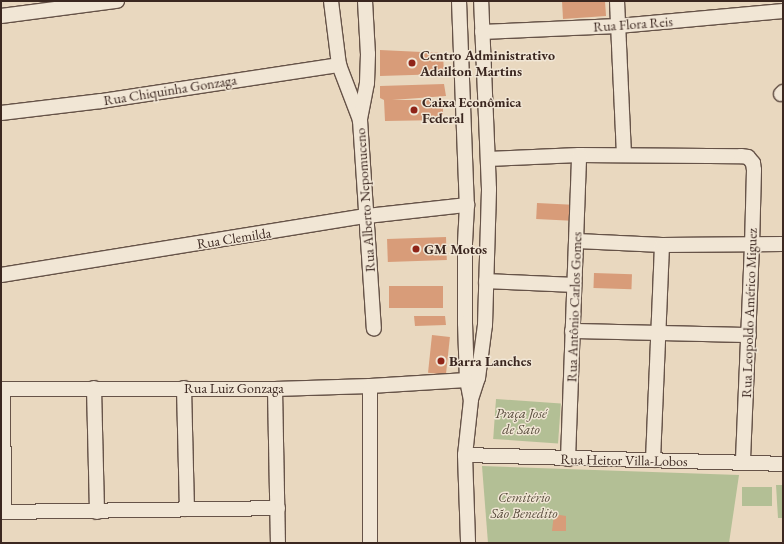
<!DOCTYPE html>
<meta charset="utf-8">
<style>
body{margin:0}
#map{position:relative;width:784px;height:544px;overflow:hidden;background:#e9d8bf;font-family:"EB Garamond",serif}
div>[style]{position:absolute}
.green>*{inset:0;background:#b3bf95;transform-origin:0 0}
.building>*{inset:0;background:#d89c79;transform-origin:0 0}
.roads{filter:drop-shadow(1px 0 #665348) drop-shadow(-1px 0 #665348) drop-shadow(0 1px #665348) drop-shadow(0 -1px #665348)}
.minor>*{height:14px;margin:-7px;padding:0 7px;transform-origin:7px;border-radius:7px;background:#f1e6d5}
.dots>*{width:11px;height:11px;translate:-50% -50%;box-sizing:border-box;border:2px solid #f1e6d5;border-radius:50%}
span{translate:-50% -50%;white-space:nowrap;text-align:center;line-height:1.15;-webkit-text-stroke:3px #f1e6d5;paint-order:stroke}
.street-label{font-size:14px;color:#3b2720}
.poi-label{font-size:14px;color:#3b2720;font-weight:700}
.left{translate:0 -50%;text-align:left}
.park-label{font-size:14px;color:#594d3d;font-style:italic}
.frame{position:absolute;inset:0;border:2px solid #3b2720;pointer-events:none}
</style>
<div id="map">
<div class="green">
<div style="left:496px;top:399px;width:65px;height:40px;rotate:4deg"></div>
<div style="clip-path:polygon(482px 466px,739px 475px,729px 543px,488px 543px)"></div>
<div style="clip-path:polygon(776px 485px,783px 485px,783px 518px,778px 518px)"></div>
<div style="left:772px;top:487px;width:19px;height:30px;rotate:90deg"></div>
</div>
<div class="building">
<div style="clip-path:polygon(562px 1px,605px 1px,606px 16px,563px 19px)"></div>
<div style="clip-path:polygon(380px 50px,443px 53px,444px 74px,380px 76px)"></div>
<div style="clip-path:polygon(444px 84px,446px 96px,392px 100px,443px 100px,443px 120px,385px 121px,384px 100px,380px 98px,380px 86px)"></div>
<div style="left:537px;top:203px;width:35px;height:16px;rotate:3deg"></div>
<div style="left:446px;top:237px;width:23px;height:59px;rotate:88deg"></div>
<div style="left:594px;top:273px;width:38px;height:15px;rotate:2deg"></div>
<div style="left:443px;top:286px;width:22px;height:54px;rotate:90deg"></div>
<div style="clip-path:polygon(414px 316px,445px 316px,446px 325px,415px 326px)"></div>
<div style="left:432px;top:335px;width:18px;height:38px;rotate:6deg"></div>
<div style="clip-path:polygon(554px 514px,566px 516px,566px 531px,552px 531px)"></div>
</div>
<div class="roads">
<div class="minor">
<div style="left:331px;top:1px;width:64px;rotate:82.9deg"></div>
<div style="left:339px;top:65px;width:59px;rotate:69.1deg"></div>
<div style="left:365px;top:1px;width:53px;rotate:86.8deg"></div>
<div style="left:368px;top:54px;width:29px;rotate:92deg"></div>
<div style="left:367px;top:83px;width:38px;rotate:101deg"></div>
<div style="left:360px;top:120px;width:209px;rotate:86.2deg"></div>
<div style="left:459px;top:1px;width:204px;rotate:87.8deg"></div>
<div style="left:467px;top:205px;width:39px;rotate:93deg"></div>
<div style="left:465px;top:244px;width:79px;rotate:90deg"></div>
<div style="left:465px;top:323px;width:57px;rotate:88deg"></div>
<div style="left:467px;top:380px;width:20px;rotate:79deg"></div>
<div style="left:471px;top:400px;width:55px;rotate:96.2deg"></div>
<div style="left:465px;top:455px;width:88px;rotate:88deg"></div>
<div style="left:617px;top:1px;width:154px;rotate:87.4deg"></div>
<div style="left:1px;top:16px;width:117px;rotate:-7.4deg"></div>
<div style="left:482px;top:32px;width:136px;rotate:-2.5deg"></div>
<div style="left:618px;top:26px;width:166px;rotate:-5.2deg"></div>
<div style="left:781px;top:94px;width:3px;rotate:-45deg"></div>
<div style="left:1px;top:113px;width:101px;rotate:-6.8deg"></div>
<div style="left:101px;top:101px;width:241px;rotate:-8.6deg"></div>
<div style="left:488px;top:159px;width:91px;rotate:-2.5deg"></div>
<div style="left:579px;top:155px;width:162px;rotate:0.4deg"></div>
<div style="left:741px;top:156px;width:7px;rotate:8deg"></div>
<div style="left:748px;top:157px;width:8px;rotate:50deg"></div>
<div style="left:753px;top:163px;width:7px;rotate:82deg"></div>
<div style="left:754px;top:170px;width:75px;rotate:91.5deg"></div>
<div style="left:752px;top:245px;width:218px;rotate:92.4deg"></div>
<div style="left:577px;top:241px;width:85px;rotate:2.7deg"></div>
<div style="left:662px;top:245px;width:121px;rotate:-0.5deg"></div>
<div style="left:1px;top:275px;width:371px;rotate:-9.2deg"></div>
<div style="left:367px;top:216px;width:101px;rotate:-6.3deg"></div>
<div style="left:486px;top:281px;width:88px;rotate:2.6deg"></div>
<div style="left:572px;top:331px;width:177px;rotate:1.3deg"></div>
<div style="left:370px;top:386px;width:157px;rotate:90deg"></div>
<div style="left:94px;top:388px;width:124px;rotate:88.6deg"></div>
<div style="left:184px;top:388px;width:121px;rotate:88.6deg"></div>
<div style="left:1px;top:389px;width:274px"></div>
<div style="left:275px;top:389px;width:95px;rotate:-1.8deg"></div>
<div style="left:370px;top:386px;width:97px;rotate:-3.5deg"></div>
<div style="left:3px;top:389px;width:123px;rotate:89.5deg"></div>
<div style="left:275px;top:389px;width:154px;rotate:88.9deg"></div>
<div style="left:471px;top:399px;width:22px;rotate:-72deg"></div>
<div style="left:478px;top:378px;width:53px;rotate:-82.5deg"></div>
<div style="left:485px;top:325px;width:136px;rotate:-88.3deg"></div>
<div style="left:489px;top:189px;width:188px;rotate:-92.4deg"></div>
<div style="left:465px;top:455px;width:318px;rotate:1.6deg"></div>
<div style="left:568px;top:459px;width:304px;rotate:-87.9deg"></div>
<div style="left:653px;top:460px;width:215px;rotate:-87.6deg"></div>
<div style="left:1px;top:512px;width:277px;rotate:-0.8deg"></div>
</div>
</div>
<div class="dots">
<div style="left:412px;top:63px;background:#8f2418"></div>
<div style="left:414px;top:110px;background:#8f2418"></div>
<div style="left:416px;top:249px;background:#8f2418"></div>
<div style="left:441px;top:361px;background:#8f2418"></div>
</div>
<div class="street-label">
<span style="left:633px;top:24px;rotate:-4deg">Rua Flora Reis</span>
<span style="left:170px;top:90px;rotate:-9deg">Rua Chiquinha Gonzaga</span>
<span style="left:365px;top:200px;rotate:-94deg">Rua Alberto Nepomuceno</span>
<span style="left:234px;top:238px;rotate:-9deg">Rua Clemilda</span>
<span style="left:574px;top:307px;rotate:-88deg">Rua Antônio Carlos Gomes</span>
<span style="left:749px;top:313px;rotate:-88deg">Rua Leopoldo Américo Miguez</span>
<span style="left:234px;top:388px">Rua Luiz Gonzaga</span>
<span style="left:624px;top:460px;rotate:1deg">Rua Heitor Villa-Lobos</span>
</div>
<div class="poi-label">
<span class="left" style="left:420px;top:63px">Centro Administrativo<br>Adailton Martins</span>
<span class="left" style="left:422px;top:110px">Caixa Econômica<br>Federal</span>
<span class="left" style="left:424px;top:249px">GM Motos</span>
<span class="left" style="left:449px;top:361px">Barra Lanches</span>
</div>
<div class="park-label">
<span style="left:521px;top:421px">Praça José<br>de Sato</span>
<span style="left:524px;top:505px">Cemitério<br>São Benedito</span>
</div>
<div class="frame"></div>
</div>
